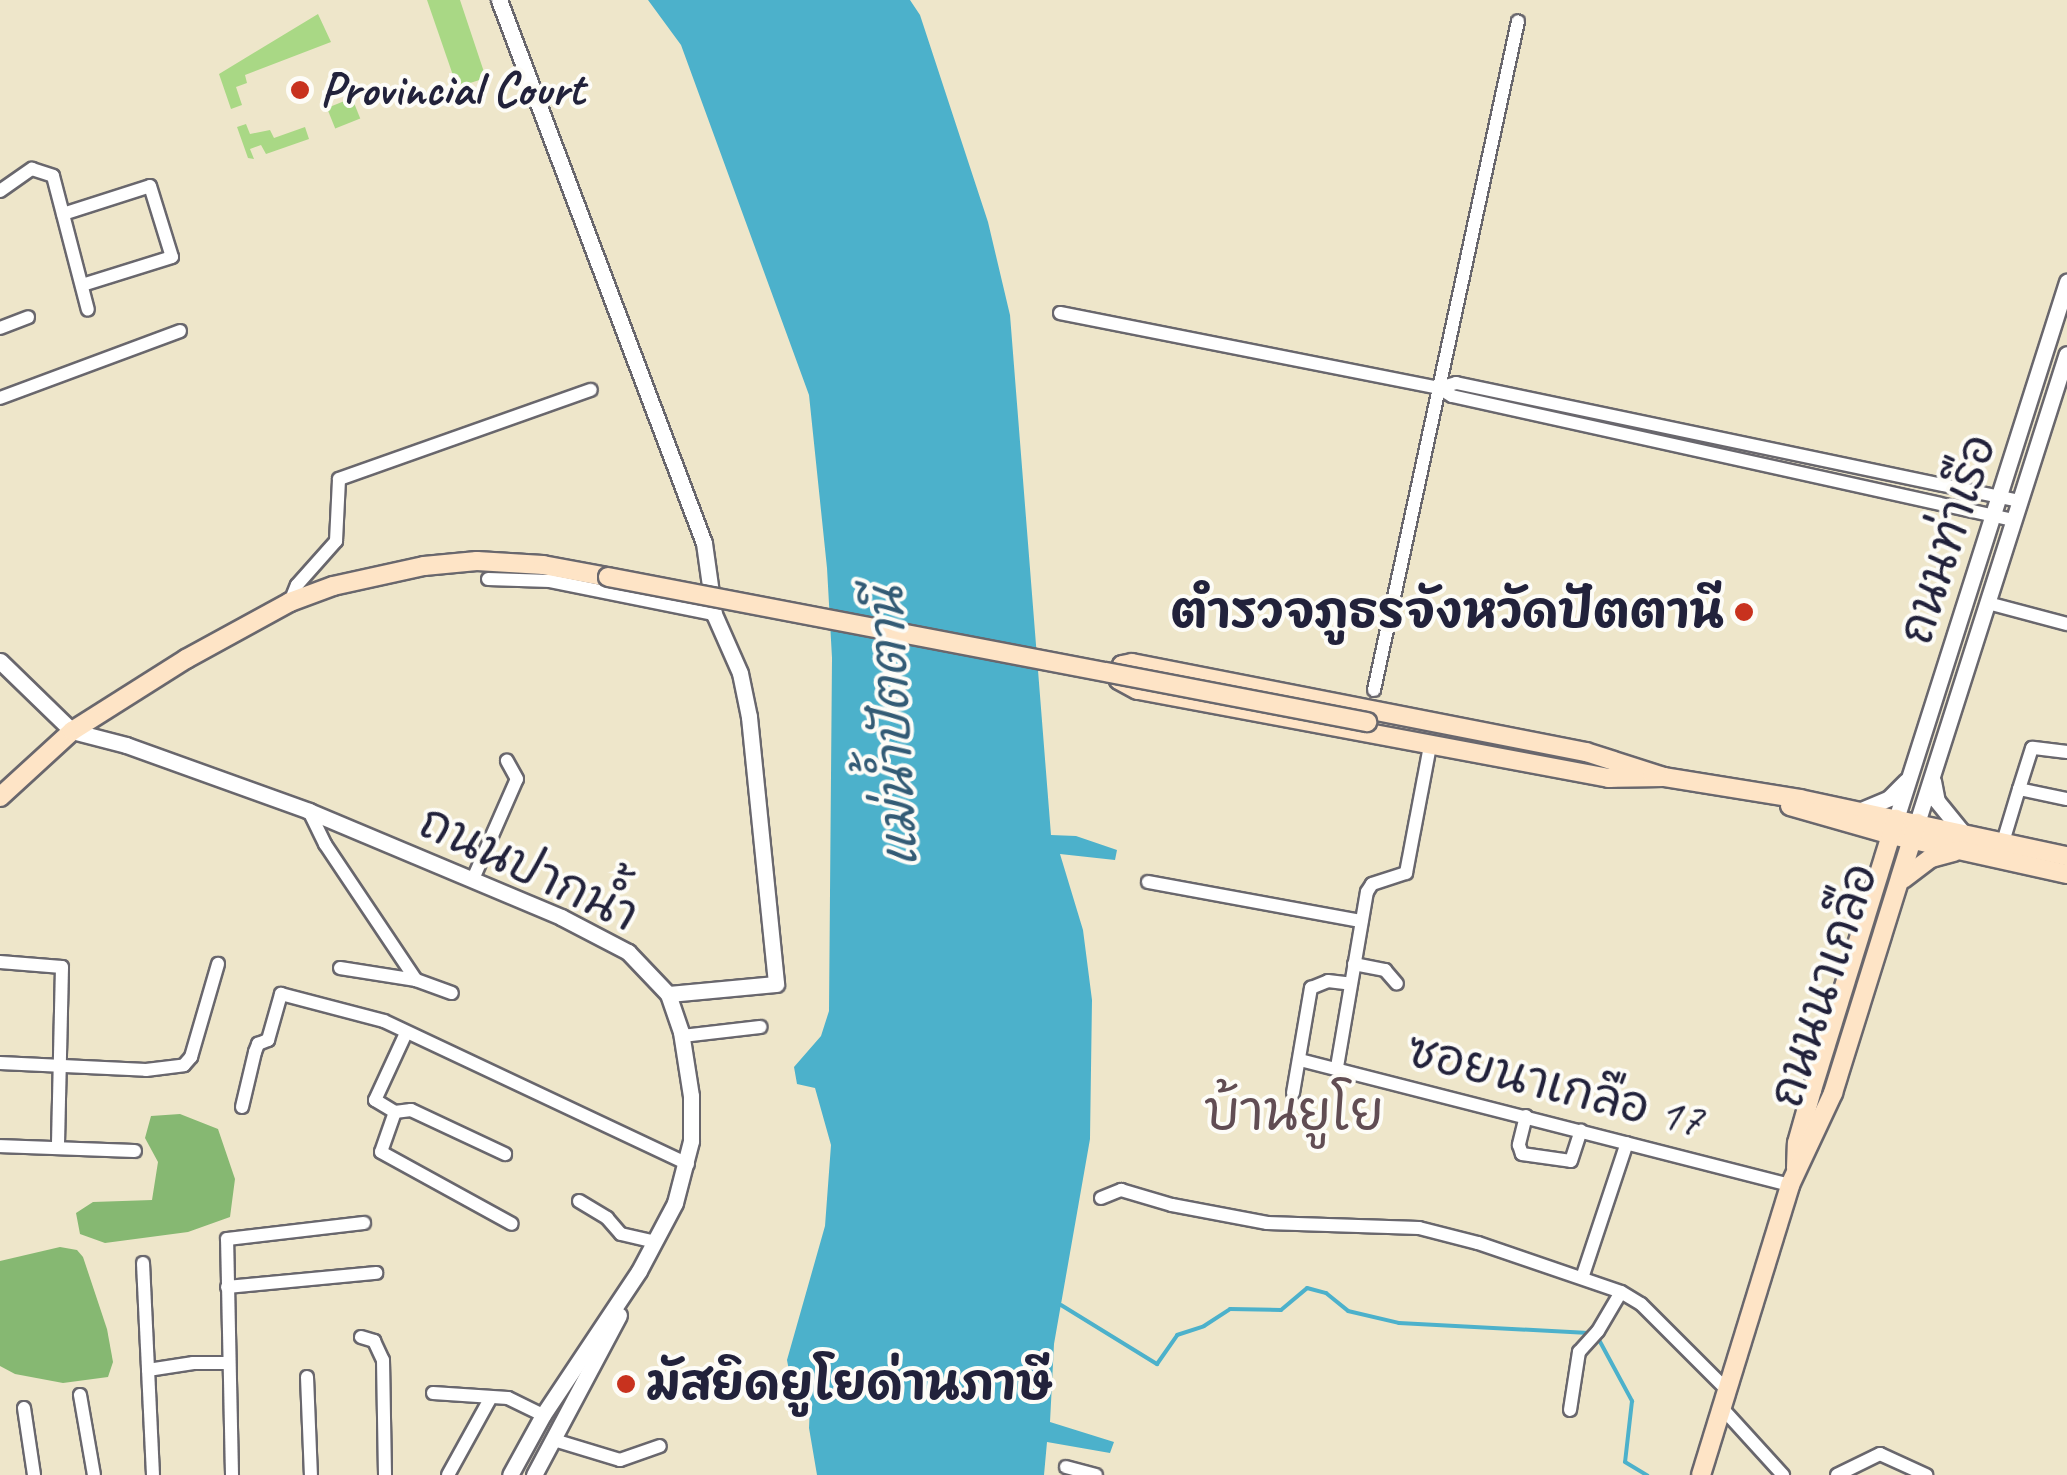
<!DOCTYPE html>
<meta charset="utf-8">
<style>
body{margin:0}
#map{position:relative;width:2067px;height:1475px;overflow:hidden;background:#eee6ca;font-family:Caveat,"Playpen Sans Thai",sans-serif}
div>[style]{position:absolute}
.green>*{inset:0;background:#a9d885;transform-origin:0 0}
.forest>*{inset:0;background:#86b872}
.water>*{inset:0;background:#4cb1cb}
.stream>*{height:4px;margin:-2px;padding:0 2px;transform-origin:2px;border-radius:2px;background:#4cb1cb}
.roads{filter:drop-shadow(2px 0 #69676d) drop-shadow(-2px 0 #69676d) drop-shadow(0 2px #69676d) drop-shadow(0 -2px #69676d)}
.minor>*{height:12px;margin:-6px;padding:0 6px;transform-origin:6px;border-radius:6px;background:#fff}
.tertiary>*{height:15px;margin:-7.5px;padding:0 7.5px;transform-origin:7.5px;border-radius:7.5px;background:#fff}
.secondary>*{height:18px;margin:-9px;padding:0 9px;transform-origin:9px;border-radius:9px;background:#fee4c6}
.bridges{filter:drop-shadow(2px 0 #69676d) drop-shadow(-2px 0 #69676d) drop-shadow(0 2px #69676d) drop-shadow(0 -2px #69676d)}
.secondary-bridge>*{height:18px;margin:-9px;padding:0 9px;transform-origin:9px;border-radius:9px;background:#fee4c6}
.dots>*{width:28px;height:28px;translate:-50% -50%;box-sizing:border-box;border:5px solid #fdfcf7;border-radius:50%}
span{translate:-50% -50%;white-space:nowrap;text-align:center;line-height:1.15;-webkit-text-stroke:8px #fdfcf7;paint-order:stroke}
.poi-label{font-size:48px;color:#22223b;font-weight:700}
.left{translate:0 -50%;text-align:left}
.right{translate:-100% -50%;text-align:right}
.street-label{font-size:48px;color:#22223b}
.water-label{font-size:50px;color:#335b75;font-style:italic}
.quarter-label{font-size:52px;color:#614d53}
</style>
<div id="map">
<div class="green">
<div style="clip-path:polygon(427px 0,460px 0,486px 78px,457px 87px)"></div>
<div style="clip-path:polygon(318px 14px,331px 42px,245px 75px,247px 83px,236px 87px,242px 105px,231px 109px,219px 74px)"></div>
<div style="left:352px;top:98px;width:22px;height:27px;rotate:68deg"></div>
<div style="clip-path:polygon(246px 124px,250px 134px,270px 130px,274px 138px,305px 127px,309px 139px,266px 154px,261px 145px,250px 149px,254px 159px,248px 158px,237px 127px)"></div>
</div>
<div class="forest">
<div style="clip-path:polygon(180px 1114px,218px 1129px,235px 1179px,230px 1217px,188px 1232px,105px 1243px,80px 1234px,76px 1213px,93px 1202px,152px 1200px,158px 1162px,145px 1138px,151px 1116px)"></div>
<div style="clip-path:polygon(60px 1247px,77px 1250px,83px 1257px,107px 1329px,113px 1362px,108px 1377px,63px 1383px,15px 1374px,0 1366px,0 1261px)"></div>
</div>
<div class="water">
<div style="clip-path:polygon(648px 0,910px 0,920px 15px,988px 222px,1010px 315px,1051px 835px,1076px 836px,1117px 850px,1115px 860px,1060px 854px,1083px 930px,1092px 1000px,1090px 1139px,1054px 1344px,1050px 1422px,1114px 1442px,1110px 1453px,1047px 1442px,1044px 1475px,817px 1475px,809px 1428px,811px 1381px,790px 1376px,787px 1360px,825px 1226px,831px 1145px,815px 1088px,797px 1084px,794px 1067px,821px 1036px,829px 1011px,832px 658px,827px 568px,809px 395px,681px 45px)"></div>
</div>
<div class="stream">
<div style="left:1061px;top:1305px;width:113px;rotate:31.6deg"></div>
<div style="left:1157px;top:1364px;width:35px;rotate:-55deg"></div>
<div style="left:1177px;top:1335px;width:28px;rotate:-18deg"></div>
<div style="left:1204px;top:1326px;width:31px;rotate:-33deg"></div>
<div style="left:1230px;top:1309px;width:51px;rotate:1.1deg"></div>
<div style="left:1281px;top:1310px;width:34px;rotate:-40deg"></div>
<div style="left:1307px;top:1288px;width:20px;rotate:15deg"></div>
<div style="left:1326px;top:1293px;width:28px;rotate:39deg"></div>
<div style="left:1348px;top:1311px;width:52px;rotate:13.2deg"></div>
<div style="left:1399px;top:1323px;width:190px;rotate:3deg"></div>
<div style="left:1598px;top:1338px;width:72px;rotate:61.6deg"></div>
<div style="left:1632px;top:1401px;width:61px;rotate:96.5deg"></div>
<div style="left:1625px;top:1462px;width:26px;rotate:31deg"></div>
</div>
<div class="roads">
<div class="minor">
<div style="left:0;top:191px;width:39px;rotate:-35deg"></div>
<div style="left:32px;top:169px;width:22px;rotate:18deg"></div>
<div style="left:53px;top:176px;width:138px;rotate:75.4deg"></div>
<div style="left:63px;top:214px;width:91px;rotate:-17.8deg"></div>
<div style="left:150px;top:186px;width:74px;rotate:72.8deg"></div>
<div style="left:172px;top:257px;width:94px;rotate:162.7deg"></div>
<div style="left:1060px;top:313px;width:386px;rotate:11.2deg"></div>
<div style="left:1439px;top:388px;width:15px;rotate:32deg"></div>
<div style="left:1452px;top:396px;width:575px;rotate:12.46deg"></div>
<div style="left:0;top:328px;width:30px;rotate:-21deg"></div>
<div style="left:1439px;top:388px;width:18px;rotate:-16deg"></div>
<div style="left:1456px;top:383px;width:575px;rotate:11.84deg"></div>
<div style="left:0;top:398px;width:192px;rotate:-20.4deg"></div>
<div style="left:488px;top:579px;width:62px;rotate:1.8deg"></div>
<div style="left:550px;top:581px;width:167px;rotate:11.4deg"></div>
<div style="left:290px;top:602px;width:18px;rotate:-68deg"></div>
<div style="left:297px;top:585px;width:59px;rotate:-48.4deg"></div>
<div style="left:336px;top:541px;width:62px;rotate:-87.2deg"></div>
<div style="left:339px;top:479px;width:267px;rotate:-19.5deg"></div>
<div style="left:1988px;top:603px;width:82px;rotate:14.9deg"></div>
<div style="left:1374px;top:690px;width:684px;rotate:-77.85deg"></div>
<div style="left:2067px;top:752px;width:35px;rotate:-173deg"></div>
<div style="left:2032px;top:748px;width:43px;rotate:107.6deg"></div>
<div style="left:2019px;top:789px;width:49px;rotate:11.8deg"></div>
<div style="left:309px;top:811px;width:37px;rotate:64deg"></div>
<div style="left:325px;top:844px;width:164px;rotate:56.2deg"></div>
<div style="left:416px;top:980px;width:38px;rotate:20deg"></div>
<div style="left:2003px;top:842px;width:55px;rotate:-73.2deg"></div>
<div style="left:473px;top:879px;width:109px;rotate:-66.3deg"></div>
<div style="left:517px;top:779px;width:21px;rotate:-119deg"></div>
<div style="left:1148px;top:882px;width:217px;rotate:10.4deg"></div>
<div style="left:0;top:962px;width:62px;rotate:4.6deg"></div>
<div style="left:62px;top:967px;width:180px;rotate:91.3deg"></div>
<div style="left:1354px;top:964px;width:32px;rotate:11deg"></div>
<div style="left:1385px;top:970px;width:18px;rotate:49deg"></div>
<div style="left:340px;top:968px;width:77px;rotate:9deg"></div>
<div style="left:406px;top:1033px;width:74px;rotate:114.8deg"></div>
<div style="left:375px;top:1100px;width:23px;rotate:31deg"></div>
<div style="left:395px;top:1112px;width:42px;rotate:109.3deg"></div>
<div style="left:381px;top:1152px;width:149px;rotate:28.8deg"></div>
<div style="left:682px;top:1036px;width:79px;rotate:-6.6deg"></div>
<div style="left:1300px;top:1060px;width:506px;rotate:14.31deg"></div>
<div style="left:0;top:1063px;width:146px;rotate:2.7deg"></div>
<div style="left:146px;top:1070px;width:38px;rotate:-7deg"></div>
<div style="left:184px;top:1065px;width:11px;rotate:-49deg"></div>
<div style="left:191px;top:1057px;width:97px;rotate:-73.8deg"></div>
<div style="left:1337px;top:1067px;width:178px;rotate:-80.3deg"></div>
<div style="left:1367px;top:892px;width:9px;rotate:-58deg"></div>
<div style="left:1372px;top:884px;width:36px;rotate:-18deg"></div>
<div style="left:1406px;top:873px;width:129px;rotate:-79.3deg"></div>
<div style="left:1293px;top:1093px;width:107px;rotate:-80.3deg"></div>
<div style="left:1311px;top:988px;width:18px;rotate:-22deg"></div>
<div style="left:1328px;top:981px;width:23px;rotate:7deg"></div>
<div style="left:242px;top:1107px;width:57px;rotate:-76.7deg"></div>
<div style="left:255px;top:1052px;width:9px;rotate:-69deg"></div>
<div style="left:258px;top:1044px;width:11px;rotate:-22deg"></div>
<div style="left:268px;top:1040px;width:48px;rotate:-74.2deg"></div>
<div style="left:281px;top:994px;width:106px;rotate:14.7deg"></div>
<div style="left:384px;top:1021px;width:336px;rotate:25.2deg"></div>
<div style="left:395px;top:1112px;width:16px;rotate:-7deg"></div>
<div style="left:411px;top:1110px;width:104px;rotate:25.1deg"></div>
<div style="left:1526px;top:1116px;width:30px;rotate:104deg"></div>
<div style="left:1519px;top:1145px;width:9px;rotate:72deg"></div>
<div style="left:1522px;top:1154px;width:49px;rotate:8.1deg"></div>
<div style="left:1571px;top:1161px;width:32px;rotate:-72deg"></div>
<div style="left:0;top:1146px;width:135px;rotate:2.1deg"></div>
<div style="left:1101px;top:1198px;width:22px;rotate:-22deg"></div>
<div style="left:1121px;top:1190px;width:53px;rotate:16.4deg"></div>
<div style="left:1172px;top:1205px;width:97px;rotate:10.7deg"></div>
<div style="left:1267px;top:1223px;width:152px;rotate:1.9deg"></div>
<div style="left:1419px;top:1228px;width:61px;rotate:14.3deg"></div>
<div style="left:1478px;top:1243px;width:151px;rotate:18.9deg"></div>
<div style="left:1621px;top:1292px;width:23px;rotate:31deg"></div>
<div style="left:1641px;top:1304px;width:122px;rotate:45deg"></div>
<div style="left:579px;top:1201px;width:33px;rotate:31deg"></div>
<div style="left:607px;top:1218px;width:21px;rotate:49deg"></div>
<div style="left:621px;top:1234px;width:35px;rotate:13deg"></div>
<div style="left:143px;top:1263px;width:212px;rotate:87.3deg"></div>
<div style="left:1582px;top:1278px;width:142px;rotate:-71.6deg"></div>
<div style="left:227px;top:1287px;width:150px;rotate:-5.4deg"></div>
<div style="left:361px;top:1337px;width:14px;rotate:17deg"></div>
<div style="left:374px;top:1341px;width:21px;rotate:65deg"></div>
<div style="left:383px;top:1360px;width:115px;rotate:89deg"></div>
<div style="left:148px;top:1370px;width:46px;rotate:-8.8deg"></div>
<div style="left:193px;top:1363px;width:36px"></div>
<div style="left:307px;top:1377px;width:98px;rotate:87.7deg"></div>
<div style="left:433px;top:1393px;width:75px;rotate:3.8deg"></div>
<div style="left:508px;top:1398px;width:39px;rotate:26deg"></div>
<div style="left:80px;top:1395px;width:81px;rotate:80.1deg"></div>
<div style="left:24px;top:1408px;width:68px;rotate:81.5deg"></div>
<div style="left:1722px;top:1408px;width:91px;rotate:47.7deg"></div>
<div style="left:1570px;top:1410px;width:59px;rotate:-81.2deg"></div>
<div style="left:1579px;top:1352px;width:28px;rotate:-48deg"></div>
<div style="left:1598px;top:1331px;width:45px;rotate:-59.5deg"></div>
<div style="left:554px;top:1440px;width:69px;rotate:16.9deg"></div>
<div style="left:620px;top:1460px;width:42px;rotate:-19.3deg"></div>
<div style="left:1066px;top:1467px;width:31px;rotate:15deg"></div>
<div style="left:232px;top:1475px;width:236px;rotate:-91.2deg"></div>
<div style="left:227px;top:1239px;width:138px;rotate:-6.7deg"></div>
<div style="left:448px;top:1475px;width:89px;rotate:-61.1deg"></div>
<div style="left:1837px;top:1475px;width:48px;rotate:-26deg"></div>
<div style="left:1880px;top:1454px;width:51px;rotate:24.5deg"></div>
</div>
<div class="tertiary">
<div style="left:499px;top:0;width:580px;rotate:69.32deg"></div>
<div style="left:704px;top:543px;width:72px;rotate:82deg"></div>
<div style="left:714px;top:614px;width:64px;rotate:66.2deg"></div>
<div style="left:740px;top:673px;width:45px;rotate:78.4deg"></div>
<div style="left:749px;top:717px;width:268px;rotate:84.2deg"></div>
<div style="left:776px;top:984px;width:108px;rotate:174.7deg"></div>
<div style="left:0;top:661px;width:100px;rotate:44.2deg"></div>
<div style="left:72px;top:731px;width:56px;rotate:14.5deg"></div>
<div style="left:126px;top:745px;width:195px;rotate:19.8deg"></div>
<div style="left:309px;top:811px;width:273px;rotate:22.8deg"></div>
<div style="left:561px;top:917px;width:76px;rotate:27.6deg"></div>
<div style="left:628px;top:952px;width:58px;rotate:46.4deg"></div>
<div style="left:668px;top:994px;width:40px;rotate:71.1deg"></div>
<div style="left:681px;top:1032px;width:65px;rotate:81.1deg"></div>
<div style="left:691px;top:1096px;width:45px;rotate:90deg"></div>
<div style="left:691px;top:1141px;width:64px;rotate:104.5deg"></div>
<div style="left:675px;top:1203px;width:77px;rotate:117.9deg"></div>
<div style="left:639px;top:1271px;width:173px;rotate:123.7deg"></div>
<div style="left:543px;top:1415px;width:68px;rotate:118.8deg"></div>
<div style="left:1933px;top:781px;width:20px;rotate:79deg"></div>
<div style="left:1937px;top:801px;width:41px;rotate:50.9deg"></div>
<div style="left:1859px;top:811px;width:33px;rotate:-23deg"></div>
<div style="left:1889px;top:798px;width:24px;rotate:-45deg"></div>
<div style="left:1896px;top:819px;width:564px;rotate:-72.34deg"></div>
<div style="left:1917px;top:823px;width:492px;rotate:-72.3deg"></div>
<div style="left:534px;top:1475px;width:181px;rotate:-62deg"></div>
</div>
<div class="secondary">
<div style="left:1132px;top:663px;width:463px;rotate:11.1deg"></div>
<div style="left:1586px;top:752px;width:82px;rotate:17.8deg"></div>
<div style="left:1664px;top:777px;width:55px;rotate:179deg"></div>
<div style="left:1609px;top:778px;width:480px;rotate:-169.4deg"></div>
<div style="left:1137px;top:690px;width:21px;rotate:-151deg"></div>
<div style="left:1119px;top:680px;width:15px;rotate:-79deg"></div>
<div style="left:1122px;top:665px;width:10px;rotate:-11deg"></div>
<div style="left:1652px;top:775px;width:150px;rotate:9.2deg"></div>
<div style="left:1800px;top:799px;width:273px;rotate:12.1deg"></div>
<div style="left:0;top:797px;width:98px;rotate:-42.5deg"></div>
<div style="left:72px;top:731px;width:135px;rotate:-32.3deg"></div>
<div style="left:186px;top:659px;width:119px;rotate:-28.7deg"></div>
<div style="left:290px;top:602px;width:46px;rotate:-20.4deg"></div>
<div style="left:333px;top:586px;width:93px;rotate:-12.4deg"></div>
<div style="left:424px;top:566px;width:53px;rotate:-5.4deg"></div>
<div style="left:477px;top:561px;width:66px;rotate:3.5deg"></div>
<div style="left:543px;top:565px;width:66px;rotate:10.5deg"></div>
<div style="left:1790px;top:806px;width:105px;rotate:16deg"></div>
<div style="left:1891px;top:835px;width:180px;rotate:12.5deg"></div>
<div style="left:1903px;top:879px;width:35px;rotate:-37deg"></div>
<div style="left:1931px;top:858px;width:24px;rotate:-15deg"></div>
<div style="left:1796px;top:1168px;width:25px;rotate:-88deg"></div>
<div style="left:1797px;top:1143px;width:55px;rotate:-74.2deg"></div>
<div style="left:1812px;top:1090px;width:284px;rotate:-72.8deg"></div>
<div style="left:1701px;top:1475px;width:303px;rotate:-72.9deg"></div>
<div style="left:1790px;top:1185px;width:102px;rotate:-64.9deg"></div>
<div style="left:1833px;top:1093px;width:283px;rotate:-72.7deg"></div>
</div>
</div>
<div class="bridges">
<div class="secondary-bridge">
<div style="left:608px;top:577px;width:773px;rotate:10.82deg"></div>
</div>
</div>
<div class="dots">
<div style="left:300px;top:90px;background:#c8321e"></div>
<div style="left:1744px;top:612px;background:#c8321e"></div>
<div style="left:626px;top:1384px;background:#c8321e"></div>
</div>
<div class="poi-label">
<span class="left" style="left:320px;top:90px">Provincial Court</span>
<span class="right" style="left:1724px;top:612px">ตำรวจภูธรจังหวัดปัตตานี</span>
<span class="left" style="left:646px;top:1384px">มัสยิดยูโยด่านภาษี</span>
</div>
<div class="street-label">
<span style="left:1947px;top:539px;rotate:-72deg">ถนนท่าเรือ</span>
<span style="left:529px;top:868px;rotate:25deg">ถนนปากน้ำ</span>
<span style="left:1823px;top:985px;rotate:-72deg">ถนนนาเกลือ</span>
<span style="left:1555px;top:1085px;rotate:14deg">ซอยนาเกลือ 17</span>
</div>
<div class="water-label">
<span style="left:893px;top:727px;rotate:-93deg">แม่น้ำปัตตานี</span>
</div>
<div class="quarter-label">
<span style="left:1294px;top:1113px">บ้านยูโย</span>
</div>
</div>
